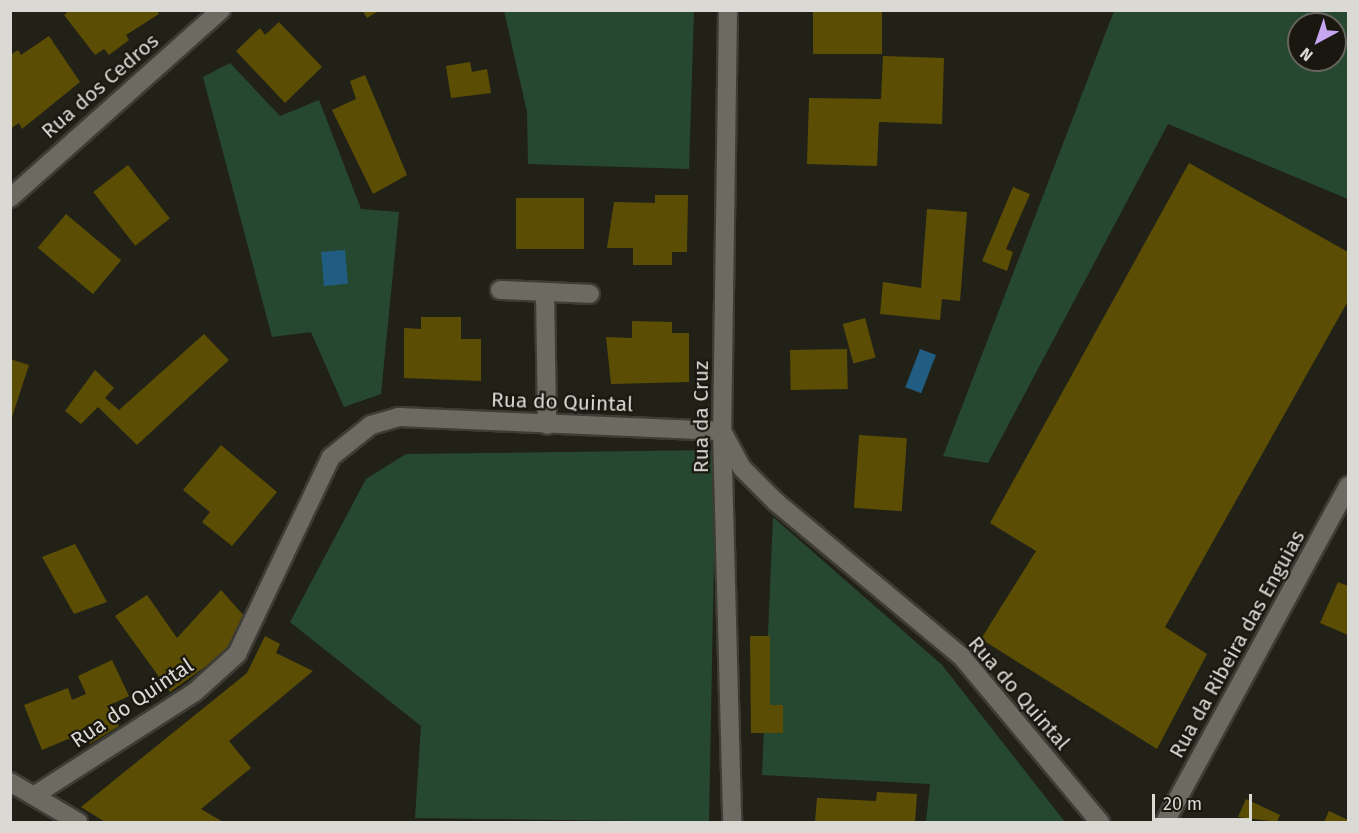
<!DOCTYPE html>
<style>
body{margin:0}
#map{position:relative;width:1359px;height:833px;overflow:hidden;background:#222118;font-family:"Fira Sans",sans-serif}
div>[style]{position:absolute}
.green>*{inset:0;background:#264831}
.water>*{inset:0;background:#215d82;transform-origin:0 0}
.building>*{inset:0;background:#5b4e04;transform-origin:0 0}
.roads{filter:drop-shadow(2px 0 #3d3c36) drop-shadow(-2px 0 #3d3c36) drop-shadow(0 2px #3d3c36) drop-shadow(0 -2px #3d3c36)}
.minor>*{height:18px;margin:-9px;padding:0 9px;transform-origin:9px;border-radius:9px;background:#6d6b61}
span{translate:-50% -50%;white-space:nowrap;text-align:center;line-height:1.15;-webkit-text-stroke:4.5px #19170f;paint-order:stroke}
.street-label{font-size:21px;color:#dad9d3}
.frame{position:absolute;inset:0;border:12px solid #dad9d3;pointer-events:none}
.north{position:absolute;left:1287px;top:12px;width:60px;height:60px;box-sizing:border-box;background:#19170f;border:2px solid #66655d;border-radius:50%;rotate:220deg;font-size:16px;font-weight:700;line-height:24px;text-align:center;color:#dad9d3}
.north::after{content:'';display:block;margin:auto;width:21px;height:27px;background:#c6a6f0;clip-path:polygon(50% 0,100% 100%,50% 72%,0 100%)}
.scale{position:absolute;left:1152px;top:794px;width:100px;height:27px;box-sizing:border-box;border:3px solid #dad9d3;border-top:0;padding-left:8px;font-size:18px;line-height:21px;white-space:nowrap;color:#dad9d3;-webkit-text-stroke:4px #19170f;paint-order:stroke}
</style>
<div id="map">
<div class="green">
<div style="clip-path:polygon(504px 11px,694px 11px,689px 169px,528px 164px,527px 112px)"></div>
<div style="clip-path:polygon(evenodd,1114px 11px,1348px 11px,1348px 199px,1168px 124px,988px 463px,943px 456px,1114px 11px,1299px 24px,1335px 24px,1335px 60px,1299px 60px,1299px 24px)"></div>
<div style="clip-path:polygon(230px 63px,280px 116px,319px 100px,361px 209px,399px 212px,381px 394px,344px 407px,311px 332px,272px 337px,203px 77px)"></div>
<div style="clip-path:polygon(716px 450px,709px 822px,415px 818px,421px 726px,290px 622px,366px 479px,406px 454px)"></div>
<div style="clip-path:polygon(773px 517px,942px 665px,1065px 822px,926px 822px,930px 784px,762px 775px)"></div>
</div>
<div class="water">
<div style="left:345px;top:250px;width:34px;height:24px;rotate:85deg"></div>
<div style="left:920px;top:349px;width:17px;height:41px;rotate:21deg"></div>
</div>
<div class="building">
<div style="clip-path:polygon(70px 10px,157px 10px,159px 14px,126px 35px,129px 40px,109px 55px,104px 49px,95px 55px,64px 15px)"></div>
<div style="clip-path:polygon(362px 10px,380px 10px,367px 18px)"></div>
<div style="left:813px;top:10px;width:69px;height:44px"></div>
<div style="clip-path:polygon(279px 22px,322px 67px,285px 103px,236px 51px,260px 28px,265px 35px)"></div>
<div style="clip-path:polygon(49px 36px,80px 82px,22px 129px,19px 123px,10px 129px,10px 55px,18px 50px,21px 55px)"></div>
<div style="clip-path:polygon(883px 56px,944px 58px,942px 124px,879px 122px,877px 166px,807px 164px,809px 98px,881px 99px)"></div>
<div style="clip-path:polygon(470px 62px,472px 72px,487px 69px,491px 93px,451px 98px,446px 66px)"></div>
<div style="clip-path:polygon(365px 75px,407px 175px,373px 194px,332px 110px,356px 99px,350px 81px)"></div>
<div style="clip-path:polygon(1189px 163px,1348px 252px,1348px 301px,1165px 627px,1207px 654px,1157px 749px,981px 639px,1036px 551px,990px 523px)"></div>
<div style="left:128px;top:165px;width:68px;height:44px;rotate:52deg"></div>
<div style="clip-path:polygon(1013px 187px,1030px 194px,1006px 249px,1013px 252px,1007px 271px,982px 261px)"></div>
<div style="clip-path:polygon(655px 195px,688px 195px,687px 252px,672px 252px,672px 265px,633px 265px,633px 248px,607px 248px,614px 202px,655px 203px)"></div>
<div style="left:516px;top:198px;width:68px;height:51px"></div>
<div style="clip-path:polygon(927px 209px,967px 212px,960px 301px,942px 299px,940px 320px,880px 314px,883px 282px,921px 288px)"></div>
<div style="left:66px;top:214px;width:72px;height:44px;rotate:40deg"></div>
<div style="clip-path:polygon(421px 317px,461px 317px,461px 339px,481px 339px,481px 381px,404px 378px,404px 328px,421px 329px)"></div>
<div style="left:865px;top:318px;width:41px;height:23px;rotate:75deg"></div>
<div style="clip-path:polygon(632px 321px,672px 322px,672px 333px,689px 333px,689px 382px,611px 384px,606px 337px,632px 338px)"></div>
<div style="clip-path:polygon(204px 334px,229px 360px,137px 445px,98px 407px,81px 424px,65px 411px,95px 370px,114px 388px,105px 398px,119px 410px)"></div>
<div style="left:847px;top:349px;width:40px;height:57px;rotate:89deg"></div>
<div style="clip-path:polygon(10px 359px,29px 365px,11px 420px,10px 420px)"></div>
<div style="left:859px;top:435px;width:48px;height:73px;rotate:4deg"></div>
<div style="clip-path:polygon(221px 445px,277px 492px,232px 546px,202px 522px,210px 512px,183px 490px)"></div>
<div style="clip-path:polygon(75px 544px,107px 602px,74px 614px,42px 557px)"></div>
<div style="clip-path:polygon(1338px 582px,1348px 586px,1348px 635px,1320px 623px)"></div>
<div style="clip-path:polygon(221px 590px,245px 617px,223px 654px,170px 692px,115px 616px,147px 595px,177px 638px)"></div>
<div style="clip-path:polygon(265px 636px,280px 644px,276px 653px,313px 671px,229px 741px,251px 768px,201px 809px,223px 822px,105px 822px,81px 807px,247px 673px)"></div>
<div style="clip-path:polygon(750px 636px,770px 636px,770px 705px,783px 705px,783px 733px,751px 733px)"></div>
<div style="clip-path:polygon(112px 660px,129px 696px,110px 705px,119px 726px,90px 744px,85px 732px,42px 750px,24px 705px,68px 688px,72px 700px,86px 694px,78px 676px)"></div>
<div style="clip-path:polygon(877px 792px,917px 794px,915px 822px,815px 822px,817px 798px,876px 801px)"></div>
<div style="clip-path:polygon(1246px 799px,1280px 815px,1277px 822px,1238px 817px)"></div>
<div style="clip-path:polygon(1329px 811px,1348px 820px,1348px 822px,1324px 822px)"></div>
</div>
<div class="roads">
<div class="minor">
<div style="left:728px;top:10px;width:421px;rotate:90.8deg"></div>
<div style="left:722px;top:431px;width:391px;rotate:88.5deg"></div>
<div style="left:10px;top:198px;width:283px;rotate:-41.7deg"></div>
<div style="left:500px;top:290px;width:90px;rotate:2.5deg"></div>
<div style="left:545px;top:292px;width:133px;rotate:89.1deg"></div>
<div style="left:10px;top:782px;width:79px;rotate:30.5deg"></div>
<div style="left:35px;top:795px;width:190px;rotate:-32.8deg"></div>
<div style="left:195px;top:692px;width:57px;rotate:-42.1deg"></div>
<div style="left:237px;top:654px;width:218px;rotate:-64.5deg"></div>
<div style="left:331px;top:457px;width:51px;rotate:-38.7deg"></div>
<div style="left:371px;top:425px;width:29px;rotate:-16deg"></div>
<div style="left:399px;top:417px;width:323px;rotate:2.5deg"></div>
<div style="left:722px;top:431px;width:42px;rotate:61.6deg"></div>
<div style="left:742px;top:468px;width:48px;rotate:45deg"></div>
<div style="left:776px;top:502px;width:241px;rotate:39.8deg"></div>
<div style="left:961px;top:656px;width:217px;rotate:50.1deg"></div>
<div style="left:1165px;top:822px;width:383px;rotate:-61.4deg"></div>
</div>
</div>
<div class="street-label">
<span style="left:100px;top:86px;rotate:-41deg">Rua dos Cedros</span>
<span style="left:562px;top:402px;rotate:2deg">Rua do Quintal</span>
<span style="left:701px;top:417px;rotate:-90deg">Rua da Cruz</span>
<span style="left:1237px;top:644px;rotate:-61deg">Rua da Ribeira das Enguias</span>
<span style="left:1019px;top:693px;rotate:49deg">Rua do Quintal</span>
<span style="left:132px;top:703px;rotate:-34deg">Rua do Quintal</span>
</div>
<div class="frame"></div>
<div class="north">N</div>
<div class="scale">20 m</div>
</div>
